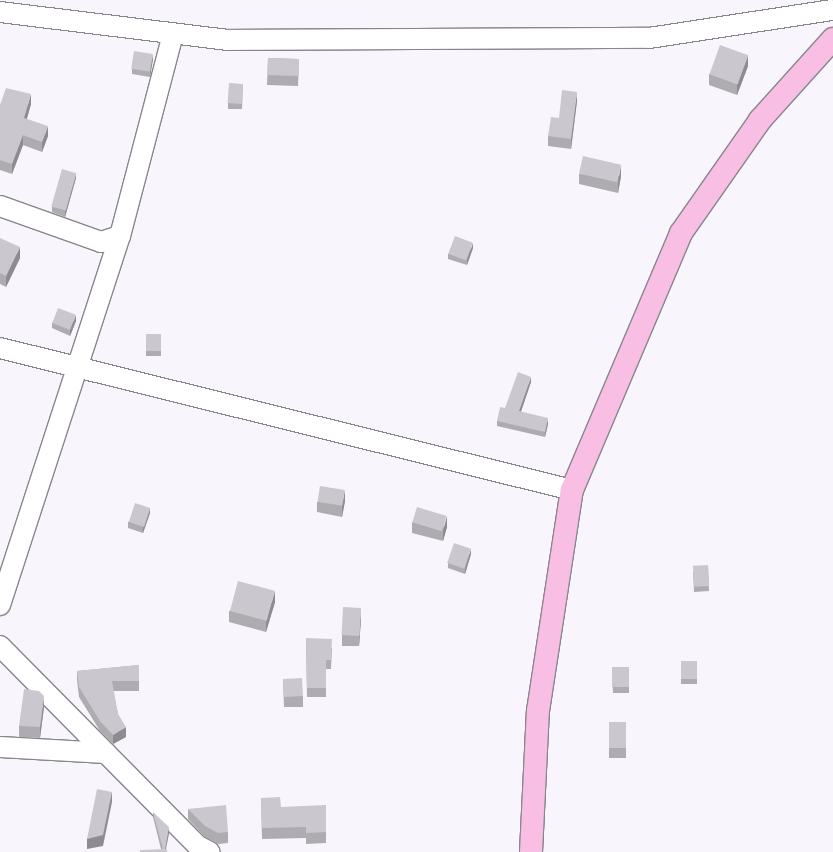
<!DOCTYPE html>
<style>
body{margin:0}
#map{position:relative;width:833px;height:852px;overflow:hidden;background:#f8f6fc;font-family:"Nunito Sans",sans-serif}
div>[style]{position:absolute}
.roads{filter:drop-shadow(1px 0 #88868c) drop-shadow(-1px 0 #88868c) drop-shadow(0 1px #88868c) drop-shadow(0 -1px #88868c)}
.minor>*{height:20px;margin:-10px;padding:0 10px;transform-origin:10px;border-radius:10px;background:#fff}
.major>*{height:22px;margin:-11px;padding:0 11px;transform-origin:11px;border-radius:11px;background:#f8bee3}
.wall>*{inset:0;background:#aeacb1;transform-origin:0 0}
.shaded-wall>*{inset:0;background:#8d8c90}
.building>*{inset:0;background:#cac8ce;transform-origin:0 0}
span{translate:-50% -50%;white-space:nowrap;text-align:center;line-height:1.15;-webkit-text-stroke:4px #f8f6fc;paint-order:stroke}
</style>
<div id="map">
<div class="roads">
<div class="minor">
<div style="left:0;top:12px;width:229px;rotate:7deg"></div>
<div style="left:227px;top:40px;width:422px;rotate:-0.3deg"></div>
<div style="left:649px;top:38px;width:186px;rotate:-8.7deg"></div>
<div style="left:0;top:206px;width:107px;rotate:19.6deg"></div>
<div style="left:101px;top:242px;width:20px;rotate:-18deg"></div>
<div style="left:0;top:348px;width:589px;rotate:13.94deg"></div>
<div style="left:0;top:605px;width:388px;rotate:-72deg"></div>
<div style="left:120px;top:236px;width:209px;rotate:-75.3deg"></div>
<div style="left:0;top:646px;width:281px;rotate:45.3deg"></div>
<div style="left:198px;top:846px;width:13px;rotate:27deg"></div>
<div style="left:0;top:747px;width:106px;rotate:3.2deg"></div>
</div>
<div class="major">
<div style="left:531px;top:852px;width:141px;rotate:-87.2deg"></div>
<div style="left:538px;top:711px;width:224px;rotate:-81.3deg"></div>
<div style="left:572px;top:490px;width:279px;rotate:-67deg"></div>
<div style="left:681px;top:233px;width:138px;rotate:-55deg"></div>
<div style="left:760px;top:120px;width:109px;rotate:-48deg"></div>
</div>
</div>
<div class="wall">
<div style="left:268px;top:58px;width:31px;height:27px;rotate:2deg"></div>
<div style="clip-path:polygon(153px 59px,150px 77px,132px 74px,132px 69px)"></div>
<div style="clip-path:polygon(748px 66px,737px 95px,709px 85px,709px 74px)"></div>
<div style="clip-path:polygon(243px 84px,242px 109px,228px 109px,228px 103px)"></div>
<div style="clip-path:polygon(577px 101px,571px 149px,548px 146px,548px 136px,559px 118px)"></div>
<div style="clip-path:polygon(31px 104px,27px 119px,48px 136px,42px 152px,23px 145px,12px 174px,0 170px,0 105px)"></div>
<div style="clip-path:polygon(579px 174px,621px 176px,618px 193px,579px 184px)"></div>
<div style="clip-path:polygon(76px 178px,65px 217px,52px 212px,52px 207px)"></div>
<div style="clip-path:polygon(0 238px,20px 258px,6px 287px,0 284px)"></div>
<div style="clip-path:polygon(473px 248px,467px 265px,448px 259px,448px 254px)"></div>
<div style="clip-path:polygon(76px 321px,70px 336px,52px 328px,52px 323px)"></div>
<div style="left:161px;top:334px;width:22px;height:15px;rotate:90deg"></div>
<div style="clip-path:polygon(531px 382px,521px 412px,548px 424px,545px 437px,497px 426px,497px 421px,505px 408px)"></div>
<div style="clip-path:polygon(345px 501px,342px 517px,317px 512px,317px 502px)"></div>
<div style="clip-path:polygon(150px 513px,143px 533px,128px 528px,128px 522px)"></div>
<div style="clip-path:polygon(412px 522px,447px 527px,443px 541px,412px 533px)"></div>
<div style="clip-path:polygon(471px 554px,465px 574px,448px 568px,448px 563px)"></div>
<div style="clip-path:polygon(708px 565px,709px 591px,694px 592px,693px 572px)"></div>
<div style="clip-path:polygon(275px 602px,266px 632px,229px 622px,229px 611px)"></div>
<div style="clip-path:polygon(361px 619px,359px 646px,342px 646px,342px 635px)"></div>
<div style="clip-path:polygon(306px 638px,332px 648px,331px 669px,326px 669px,326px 697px,307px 697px)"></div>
<div style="left:681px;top:661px;width:16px;height:23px"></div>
<div style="clip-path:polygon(139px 665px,139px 691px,113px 691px,118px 714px,126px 737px,113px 744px,100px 731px,79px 697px,77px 680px,77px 671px)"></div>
<div style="clip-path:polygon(629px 667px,629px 693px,613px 693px,612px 673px)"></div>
<div style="clip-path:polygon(283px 679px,303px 696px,303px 707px,284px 707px)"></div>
<div style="clip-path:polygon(44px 707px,40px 738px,19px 737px,19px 726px)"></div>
<div style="left:609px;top:722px;width:17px;height:36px"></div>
<div style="clip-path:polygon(261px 798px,281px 807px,326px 832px,326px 843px,306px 844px,306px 838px,262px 839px)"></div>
<div style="clip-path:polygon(188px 809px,228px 832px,228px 843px,218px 844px,205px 837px,188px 819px)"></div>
<div style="clip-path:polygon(153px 812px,169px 833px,166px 849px,161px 849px,153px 817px)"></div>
</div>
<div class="shaded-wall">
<div style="clip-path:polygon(153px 54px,153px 59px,150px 77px,150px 71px)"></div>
<div style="clip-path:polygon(748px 55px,748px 66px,737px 95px,737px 85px)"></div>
<div style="clip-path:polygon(577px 92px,577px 101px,571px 149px,571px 139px)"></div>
<div style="clip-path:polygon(31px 94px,31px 104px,24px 128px,24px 118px)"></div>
<div style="clip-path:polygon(48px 126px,48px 136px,42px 152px,42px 142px)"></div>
<div style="clip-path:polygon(23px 135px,23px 145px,12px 174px,12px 164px)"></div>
<div style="clip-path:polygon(621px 165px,621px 176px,618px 193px,618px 182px)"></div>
<div style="clip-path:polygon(76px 173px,76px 178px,65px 217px,65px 212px)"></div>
<div style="clip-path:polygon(473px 243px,473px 248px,467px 265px,467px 260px)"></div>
<div style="clip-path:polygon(20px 247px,20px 258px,6px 287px,6px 276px)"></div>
<div style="clip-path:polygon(76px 315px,76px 321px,70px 336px,70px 330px)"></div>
<div style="clip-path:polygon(531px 377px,531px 382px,519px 417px,519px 411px)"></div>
<div style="clip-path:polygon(548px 418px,548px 424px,545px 437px,545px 432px)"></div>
<div style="clip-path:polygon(345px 490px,345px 501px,342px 517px,342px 506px)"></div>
<div style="clip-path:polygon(150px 508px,150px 513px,143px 533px,143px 527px)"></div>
<div style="clip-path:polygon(447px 516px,447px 527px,443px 541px,443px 531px)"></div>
<div style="clip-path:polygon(471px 549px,471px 554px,465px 574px,465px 569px)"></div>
<div style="clip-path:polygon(275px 591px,275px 602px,266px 632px,266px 622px)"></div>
<div style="clip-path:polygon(361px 608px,361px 619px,359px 646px,359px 636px)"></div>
<div style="clip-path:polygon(44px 696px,44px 707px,40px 738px,40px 727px)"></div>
<div style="clip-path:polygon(126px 727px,126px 737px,113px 744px,113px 735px)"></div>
<div style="clip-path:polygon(112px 792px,112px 802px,103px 846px,87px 849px,87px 839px)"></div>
<div style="clip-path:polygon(169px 827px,169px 833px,165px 852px,164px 852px)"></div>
</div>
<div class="building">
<div style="left:720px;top:45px;width:30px;height:31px;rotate:20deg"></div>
<div style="left:134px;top:51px;width:19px;height:18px;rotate:9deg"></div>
<div style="left:268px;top:58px;width:31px;height:17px;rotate:2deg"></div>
<div style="left:229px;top:83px;width:14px;height:20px;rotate:4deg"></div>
<div style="clip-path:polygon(6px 88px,31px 94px,24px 118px,48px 126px,42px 142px,23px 135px,12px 164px,0 160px,0 105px)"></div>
<div style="clip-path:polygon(562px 90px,577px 92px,571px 139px,548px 136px,551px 117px,559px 118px)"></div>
<div style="left:583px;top:156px;width:39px;height:18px;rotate:13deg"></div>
<div style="left:62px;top:169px;width:15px;height:39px;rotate:16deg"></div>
<div style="left:455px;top:236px;width:19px;height:19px;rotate:21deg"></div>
<div style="clip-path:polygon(0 238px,20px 247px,6px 276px,0 273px)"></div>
<div style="left:58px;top:308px;width:19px;height:16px;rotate:21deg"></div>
<div style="left:161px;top:334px;width:17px;height:15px;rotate:90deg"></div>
<div style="clip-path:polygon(518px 372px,531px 377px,519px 411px,548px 418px,545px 432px,497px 421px,500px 407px,505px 408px)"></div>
<div style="left:320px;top:486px;width:25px;height:16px;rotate:9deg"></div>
<div style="left:135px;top:503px;width:16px;height:20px;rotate:18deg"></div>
<div style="left:417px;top:507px;width:31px;height:16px;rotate:17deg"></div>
<div style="left:454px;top:543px;width:18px;height:21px;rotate:19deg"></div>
<div style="left:708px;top:565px;width:21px;height:15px;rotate:87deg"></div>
<div style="left:238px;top:581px;width:38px;height:31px;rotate:15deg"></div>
<div style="left:343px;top:607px;width:18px;height:28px;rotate:3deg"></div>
<div style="clip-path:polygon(306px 638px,332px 639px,331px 660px,326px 660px,326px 688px,307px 688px)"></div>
<div style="left:681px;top:661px;width:16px;height:18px"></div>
<div style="clip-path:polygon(139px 665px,139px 681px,112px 681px,118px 714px,126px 727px,113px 735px,100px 721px,79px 687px,77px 671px)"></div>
<div style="left:629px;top:667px;width:20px;height:17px;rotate:90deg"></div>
<div style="left:302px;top:678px;width:18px;height:19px;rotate:87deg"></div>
<div style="clip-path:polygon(24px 689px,39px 691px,44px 696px,40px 727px,19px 726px)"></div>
<div style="left:609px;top:722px;width:17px;height:26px"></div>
<div style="clip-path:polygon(97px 789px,112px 792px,103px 835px,87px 839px)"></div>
<div style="clip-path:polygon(280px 797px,281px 807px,326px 805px,326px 832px,306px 833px,306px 827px,262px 828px,261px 798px)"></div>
<div style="clip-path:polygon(226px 805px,228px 832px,218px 833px,205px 826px,188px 809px)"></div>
<div style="clip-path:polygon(153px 812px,169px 827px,165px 849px,163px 849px)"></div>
<div style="clip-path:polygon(167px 849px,167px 852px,140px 852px,140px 850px)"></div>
</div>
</div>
